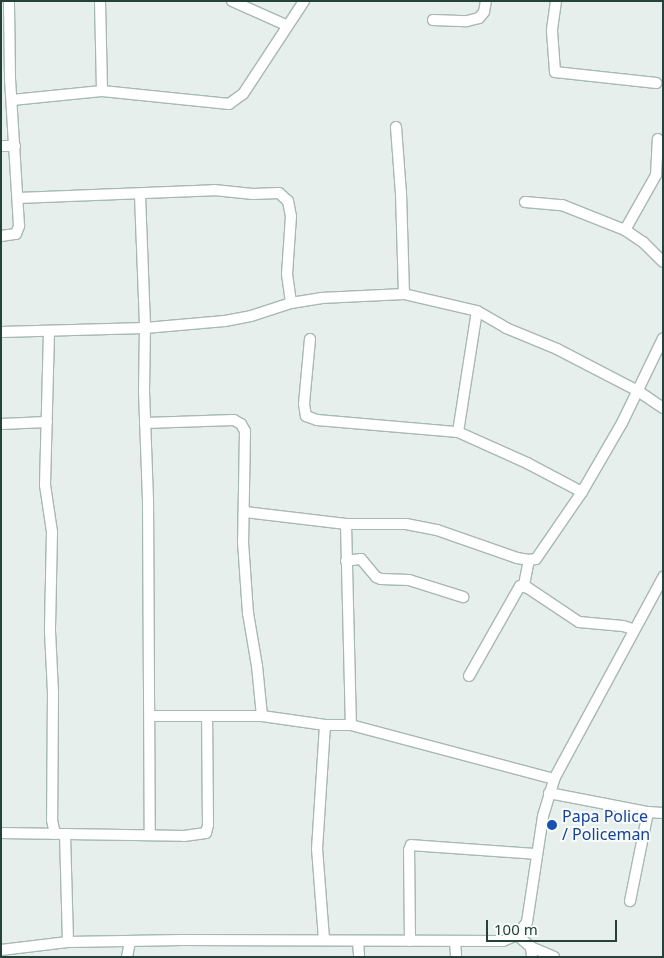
<!DOCTYPE html>
<style>
body{margin:0}
#map{position:relative;width:664px;height:958px;overflow:hidden;background:#e6efeb;font-family:"Noto Sans",sans-serif}
div>[style]{position:absolute}
.roads{filter:drop-shadow(1px 0 #a8b8b2) drop-shadow(-1px 0 #a8b8b2) drop-shadow(0 1px #a8b8b2) drop-shadow(0 -1px #a8b8b2)}
.minor>*{height:10px;margin:-5px;padding:0 5px;transform-origin:5px;border-radius:5px;background:#fff}
.dots>*{width:14px;height:14px;translate:-50% -50%;box-sizing:border-box;border:2px solid #f7fbf9;border-radius:50%}
span{translate:-50% -50%;white-space:nowrap;text-align:center;line-height:1.15;-webkit-text-stroke:4px #f7fbf9;paint-order:stroke}
.transit-label{font-size:16px;color:#164399}
.left{translate:0 -50%;text-align:left}
.frame{position:absolute;inset:0;border:2px solid #24423a;pointer-events:none}
.scale{position:absolute;left:486px;top:920px;width:131px;height:22px;box-sizing:border-box;border:2px solid #24423a;border-top:0;padding-left:6px;font-size:15px;line-height:18px;white-space:nowrap;color:#24423a;-webkit-text-stroke:4px #f7fbf9;paint-order:stroke}
</style>
<div id="map">
<div class="roads">
<div class="minor">
<div style="left:100px;top:1px;width:90px;rotate:88.7deg"></div>
<div style="left:232px;top:1px;width:59px;rotate:24deg"></div>
<div style="left:556px;top:1px;width:30px;rotate:98deg"></div>
<div style="left:552px;top:31px;width:41px;rotate:85.8deg"></div>
<div style="left:555px;top:72px;width:102px;rotate:6.2deg"></div>
<div style="left:433px;top:20px;width:34px;rotate:2deg"></div>
<div style="left:467px;top:21px;width:12px;rotate:-14deg"></div>
<div style="left:479px;top:18px;width:8px;rotate:-50deg"></div>
<div style="left:484px;top:12px;width:11px;rotate:-80deg"></div>
<div style="left:12px;top:100px;width:90px;rotate:-5.7deg"></div>
<div style="left:102px;top:91px;width:128px;rotate:5.8deg"></div>
<div style="left:229px;top:104px;width:17px;rotate:-36deg"></div>
<div style="left:243px;top:94px;width:111px;rotate:-56.7deg"></div>
<div style="left:396px;top:127px;width:66px;rotate:85.7deg"></div>
<div style="left:401px;top:193px;width:101px;rotate:88.3deg"></div>
<div style="left:1px;top:146px;width:14px"></div>
<div style="left:140px;top:195px;width:133px;rotate:87.8deg"></div>
<div style="left:145px;top:328px;width:63px;rotate:90.9deg"></div>
<div style="left:144px;top:391px;width:108px;rotate:87.9deg"></div>
<div style="left:148px;top:499px;width:336px;rotate:89.7deg"></div>
<div style="left:18px;top:198px;width:196px;rotate:-2.3deg"></div>
<div style="left:214px;top:190px;width:39px;rotate:6deg"></div>
<div style="left:253px;top:194px;width:26px;rotate:-2deg"></div>
<div style="left:279px;top:193px;width:12px;rotate:42deg"></div>
<div style="left:288px;top:201px;width:15px;rotate:79deg"></div>
<div style="left:291px;top:216px;width:58px;rotate:93.9deg"></div>
<div style="left:287px;top:274px;width:29px;rotate:82deg"></div>
<div style="left:525px;top:202px;width:37px;rotate:5deg"></div>
<div style="left:562px;top:205px;width:68px;rotate:21.6deg"></div>
<div style="left:625px;top:230px;width:22px;rotate:34deg"></div>
<div style="left:643px;top:242px;width:28px;rotate:45deg"></div>
<div style="left:625px;top:230px;width:63px;rotate:-60.6deg"></div>
<div style="left:656px;top:175px;width:36px;rotate:-87deg"></div>
<div style="left:1px;top:236px;width:15px;rotate:-8deg"></div>
<div style="left:16px;top:234px;width:9px;rotate:-69deg"></div>
<div style="left:19px;top:226px;width:149px;rotate:-93.5deg"></div>
<div style="left:10px;top:77px;width:76px;rotate:-90.8deg"></div>
<div style="left:1px;top:332px;width:144px;rotate:-1.6deg"></div>
<div style="left:145px;top:328px;width:80px;rotate:-5deg"></div>
<div style="left:225px;top:321px;width:26px;rotate:-11deg"></div>
<div style="left:251px;top:316px;width:42px;rotate:-18deg"></div>
<div style="left:291px;top:303px;width:30px;rotate:-9deg"></div>
<div style="left:321px;top:298px;width:83px;rotate:-2.8deg"></div>
<div style="left:404px;top:294px;width:75px;rotate:13.1deg"></div>
<div style="left:477px;top:311px;width:34px;rotate:30deg"></div>
<div style="left:506px;top:328px;width:55px;rotate:22.4deg"></div>
<div style="left:557px;top:349px;width:91px;rotate:27.4deg"></div>
<div style="left:638px;top:391px;width:30px;rotate:34deg"></div>
<div style="left:49px;top:332px;width:153px;rotate:91.5deg"></div>
<div style="left:45px;top:485px;width:48px;rotate:81.5deg"></div>
<div style="left:52px;top:532px;width:99px;rotate:91.2deg"></div>
<div style="left:50px;top:631px;width:61px;rotate:87.2deg"></div>
<div style="left:53px;top:692px;width:128px;rotate:90.4deg"></div>
<div style="left:52px;top:820px;width:14px;rotate:78deg"></div>
<div style="left:310px;top:339px;width:65px;rotate:95.3deg"></div>
<div style="left:304px;top:404px;width:12px;rotate:81deg"></div>
<div style="left:306px;top:416px;width:12px;rotate:20deg"></div>
<div style="left:317px;top:420px;width:142px;rotate:4.9deg"></div>
<div style="left:458px;top:432px;width:76px;rotate:24.2deg"></div>
<div style="left:527px;top:463px;width:62px;rotate:27.8deg"></div>
<div style="left:145px;top:423px;width:89px;rotate:-1.9deg"></div>
<div style="left:234px;top:420px;width:8px;rotate:30deg"></div>
<div style="left:241px;top:424px;width:8px;rotate:60deg"></div>
<div style="left:245px;top:431px;width:111px;rotate:91deg"></div>
<div style="left:243px;top:542px;width:71px;rotate:86deg"></div>
<div style="left:248px;top:613px;width:54px;rotate:80.4deg"></div>
<div style="left:257px;top:666px;width:50px;rotate:84.3deg"></div>
<div style="left:1px;top:424px;width:46px;rotate:-2.5deg"></div>
<div style="left:458px;top:432px;width:122px;rotate:-81.1deg"></div>
<div style="left:245px;top:512px;width:102px;rotate:6.8deg"></div>
<div style="left:346px;top:524px;width:60px"></div>
<div style="left:406px;top:524px;width:32px;rotate:11deg"></div>
<div style="left:437px;top:530px;width:85px;rotate:19.3deg"></div>
<div style="left:517px;top:558px;width:12px;rotate:9deg"></div>
<div style="left:529px;top:560px;width:7px;rotate:-8deg"></div>
<div style="left:536px;top:559px;width:81px;rotate:-55.5deg"></div>
<div style="left:582px;top:492px;width:80px;rotate:-59.9deg"></div>
<div style="left:622px;top:423px;width:94px;rotate:-64.2deg"></div>
<div style="left:346px;top:524px;width:201px;rotate:88.6deg"></div>
<div style="left:346px;top:561px;width:15px;rotate:-8deg"></div>
<div style="left:361px;top:559px;width:23px;rotate:50deg"></div>
<div style="left:376px;top:577px;width:5px;rotate:22deg"></div>
<div style="left:381px;top:579px;width:28px;rotate:2deg"></div>
<div style="left:409px;top:580px;width:57px;rotate:17.5deg"></div>
<div style="left:524px;top:585px;width:25px;rotate:-79deg"></div>
<div style="left:469px;top:676px;width:103px;rotate:-60.5deg"></div>
<div style="left:520px;top:586px;width:8px;rotate:14deg"></div>
<div style="left:528px;top:588px;width:61px;rotate:33.7deg"></div>
<div style="left:579px;top:622px;width:44px;rotate:5.2deg"></div>
<div style="left:623px;top:626px;width:10px;rotate:17deg"></div>
<div style="left:150px;top:716px;width:112px"></div>
<div style="left:262px;top:716px;width:64px;rotate:8.1deg"></div>
<div style="left:325px;top:725px;width:26px"></div>
<div style="left:351px;top:725px;width:210px;rotate:14.9deg"></div>
<div style="left:549px;top:793px;width:101px;rotate:10.9deg"></div>
<div style="left:648px;top:812px;width:91px;rotate:101.4deg"></div>
<div style="left:648px;top:812px;width:15px;rotate:4deg"></div>
<div style="left:1px;top:833px;width:183px;rotate:0.9deg"></div>
<div style="left:184px;top:836px;width:22px;rotate:-8deg"></div>
<div style="left:206px;top:833px;width:8px;rotate:-76deg"></div>
<div style="left:208px;top:825px;width:109px;rotate:-90.5deg"></div>
<div style="left:65px;top:834px;width:108px;rotate:88.4deg"></div>
<div style="left:517px;top:935px;width:18px;rotate:41deg"></div>
<div style="left:531px;top:947px;width:10px;rotate:84deg"></div>
<div style="left:324px;top:939px;width:90px;rotate:-94.4deg"></div>
<div style="left:317px;top:849px;width:124px;rotate:-86.3deg"></div>
<div style="left:358px;top:941px;width:16px;rotate:86deg"></div>
<div style="left:410px;top:941px;width:91px;rotate:-90.6deg"></div>
<div style="left:409px;top:850px;width:5px;rotate:-68deg"></div>
<div style="left:411px;top:845px;width:126px;rotate:4.1deg"></div>
<div style="left:455px;top:941px;width:16px;rotate:86deg"></div>
<div style="left:531px;top:947px;width:25px;rotate:23deg"></div>
<div style="left:1px;top:950px;width:67px;rotate:-6.8deg"></div>
<div style="left:68px;top:942px;width:114px;rotate:-1deg"></div>
<div style="left:182px;top:940px;width:321px;rotate:0.2deg"></div>
<div style="left:503px;top:941px;width:15px;rotate:-23deg"></div>
<div style="left:517px;top:935px;width:16px;rotate:-52deg"></div>
<div style="left:527px;top:922px;width:107px;rotate:-81.4deg"></div>
<div style="left:543px;top:816px;width:39px;rotate:-73deg"></div>
<div style="left:554px;top:779px;width:230px;rotate:-61.6deg"></div>
<div style="left:127px;top:957px;width:16px;rotate:-79deg"></div>
</div>
</div>
<div class="dots">
<div style="left:552px;top:825px;background:#1a4fb4"></div>
</div>
<div class="transit-label">
<span class="left" style="left:562px;top:825px">Papa Police<br>/ Policeman</span>
</div>
<div class="frame"></div>
<div class="scale">100 m</div>
</div>
